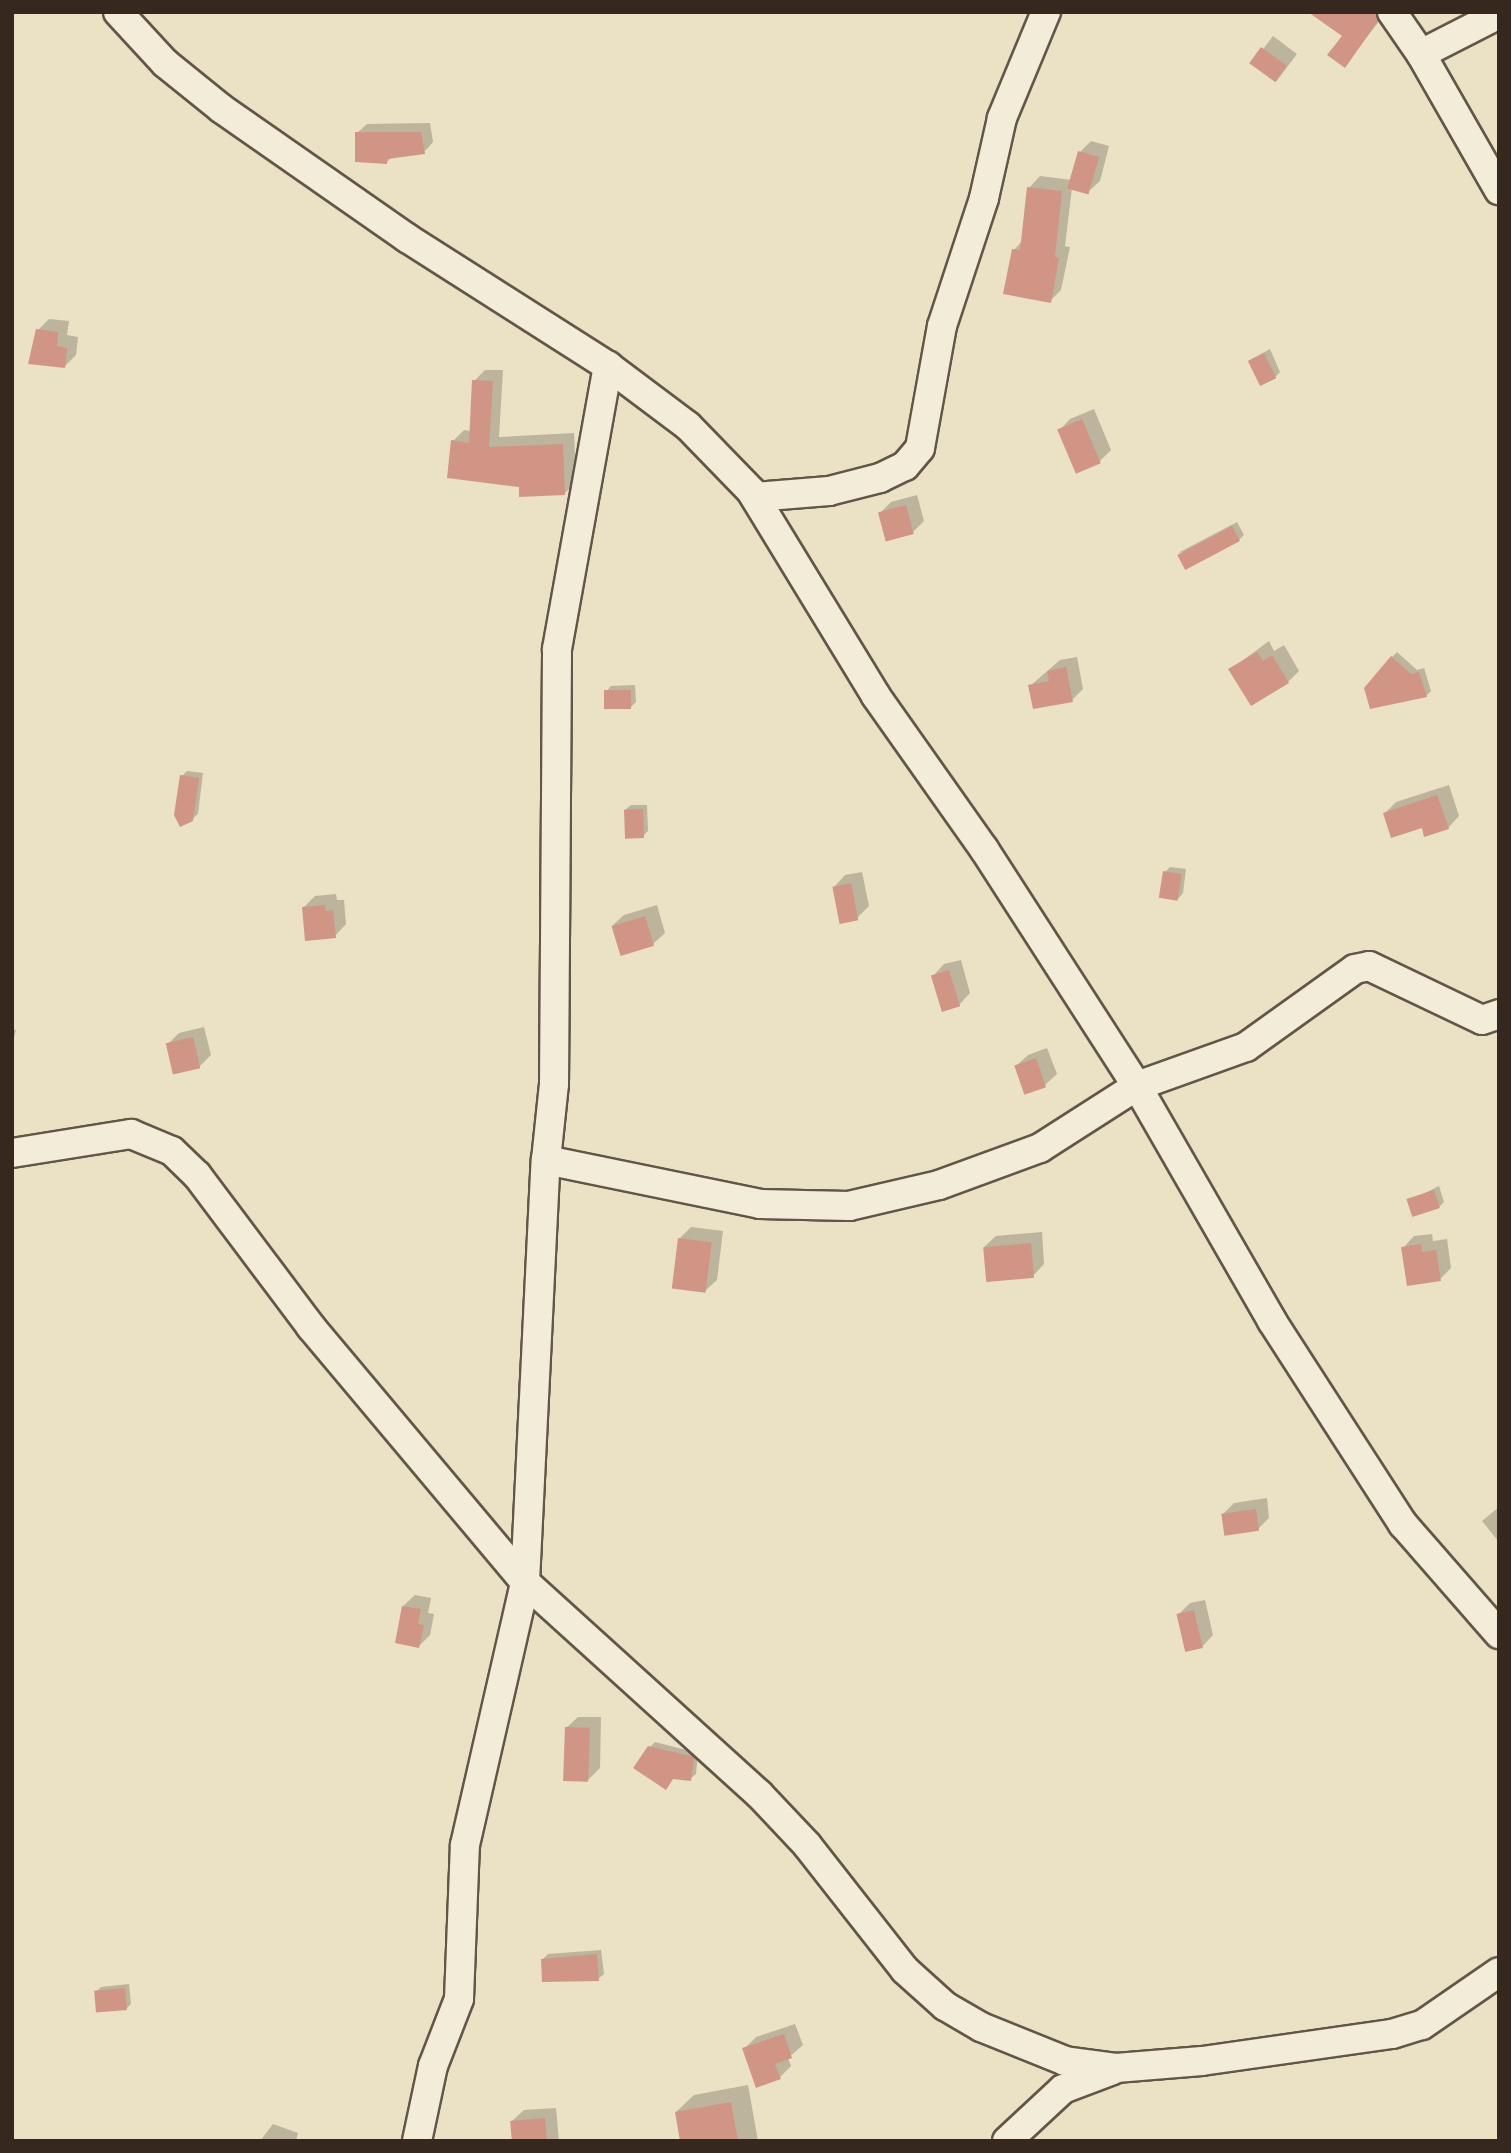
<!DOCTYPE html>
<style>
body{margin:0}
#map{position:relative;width:1511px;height:2153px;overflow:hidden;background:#ebe1c4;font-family:"IM FELL Double Pica",serif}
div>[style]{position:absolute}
.shadow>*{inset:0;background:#0003;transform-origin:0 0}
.building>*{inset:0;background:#d19585;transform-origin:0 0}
.roads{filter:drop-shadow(2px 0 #635648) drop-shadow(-2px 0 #635648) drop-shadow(0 2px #635648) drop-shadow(0 -2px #635648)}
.street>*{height:28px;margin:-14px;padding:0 14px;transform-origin:14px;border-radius:14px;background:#f2ecd9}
span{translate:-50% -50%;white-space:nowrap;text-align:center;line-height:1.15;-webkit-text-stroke:6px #f2ecd9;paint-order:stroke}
.frame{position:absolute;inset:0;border:14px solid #36281f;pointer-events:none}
</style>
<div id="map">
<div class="shadow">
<div style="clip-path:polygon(1314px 12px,1380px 12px,1384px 15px,1345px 65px,1344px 35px)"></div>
<div style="left:1273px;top:36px;width:30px;height:35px;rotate:37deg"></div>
<div style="clip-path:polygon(430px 123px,433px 142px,424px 152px,392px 157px,387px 162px,357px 133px,367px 124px)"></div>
<div style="clip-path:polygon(1091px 141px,1109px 146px,1100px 181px,1088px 192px,1072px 188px,1065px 246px,1070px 247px,1061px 290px,1050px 301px,1014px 250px,1022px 241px,1029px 188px,1040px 176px,1072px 180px,1080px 152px)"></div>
<div style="clip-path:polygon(49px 319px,69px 321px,67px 335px,78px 337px,76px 355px,64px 367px,30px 363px,38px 330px)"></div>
<div style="clip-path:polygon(1270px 349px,1280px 372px,1275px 377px,1250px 360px)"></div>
<div style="clip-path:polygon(485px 370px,503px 370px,499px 437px,574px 433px,576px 482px,565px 493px,520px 485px,453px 441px,464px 430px,471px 431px,474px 381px)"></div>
<div style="clip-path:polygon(1094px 409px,1111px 450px,1100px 461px,1059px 431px,1070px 419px)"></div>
<div style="clip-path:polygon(917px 495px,924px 521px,913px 532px,880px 513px,891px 502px)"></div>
<div style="clip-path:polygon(1237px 522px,1244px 535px,1239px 540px,1178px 553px)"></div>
<div style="clip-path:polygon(1269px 641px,1274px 651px,1284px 645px,1299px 671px,1288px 682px,1231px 669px)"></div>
<div style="clip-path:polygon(1397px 652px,1417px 670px,1424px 668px,1431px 691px,1426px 696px,1392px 657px)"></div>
<div style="clip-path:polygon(1077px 657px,1083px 689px,1072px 700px,1030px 686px,1060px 660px)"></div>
<div style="clip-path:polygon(635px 685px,636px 702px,631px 707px,606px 692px,611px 686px)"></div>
<div style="clip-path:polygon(187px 771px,203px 773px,198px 814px,192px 819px,182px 776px)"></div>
<div style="clip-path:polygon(1449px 785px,1459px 816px,1448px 828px,1423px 826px,1385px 813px,1396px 802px)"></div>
<div style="clip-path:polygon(631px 805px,647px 805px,648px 831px,643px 836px,625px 810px)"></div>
<div style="clip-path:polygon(1170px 867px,1186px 869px,1183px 893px,1178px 899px,1165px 872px)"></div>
<div style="clip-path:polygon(862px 872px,869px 906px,857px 918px,834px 887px,845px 875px)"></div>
<div style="clip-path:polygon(336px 894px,337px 900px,344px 900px,346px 924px,335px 936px,303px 908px,315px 896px)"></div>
<div style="clip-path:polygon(657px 905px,665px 933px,653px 944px,612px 926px,624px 915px)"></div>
<div style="clip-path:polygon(961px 960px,970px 993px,959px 1005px,933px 976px,944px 964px)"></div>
<div style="clip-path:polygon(204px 1027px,211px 1055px,200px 1066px,168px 1044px,179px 1033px)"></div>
<div style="clip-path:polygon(12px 1029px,16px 1030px,12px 1046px)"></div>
<div style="clip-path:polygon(1047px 1048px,1057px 1074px,1045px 1085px,1026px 1092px,1016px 1066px,1028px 1055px)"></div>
<div style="clip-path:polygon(1439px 1186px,1444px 1202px,1439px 1207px,1409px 1201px)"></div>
<div style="clip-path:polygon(691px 1227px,723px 1231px,717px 1280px,705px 1291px,680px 1238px)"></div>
<div style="clip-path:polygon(1042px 1232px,1044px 1264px,1033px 1276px,984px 1247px,996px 1236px)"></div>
<div style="clip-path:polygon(1432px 1234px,1433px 1241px,1447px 1239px,1451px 1268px,1440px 1279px,1403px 1248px,1414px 1236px)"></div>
<div style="clip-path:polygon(1267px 1498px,1269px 1518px,1258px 1529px,1223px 1514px,1234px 1503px)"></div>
<div style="clip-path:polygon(1499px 1507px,1499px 1542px,1482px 1521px)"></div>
<div style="clip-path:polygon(415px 1595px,431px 1598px,428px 1613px,434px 1614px,430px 1635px,419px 1646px,403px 1606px)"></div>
<div style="clip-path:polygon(1205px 1600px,1213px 1635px,1202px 1647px,1178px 1615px,1190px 1603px)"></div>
<div style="clip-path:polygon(578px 1717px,601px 1717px,600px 1768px,588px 1780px,566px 1728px)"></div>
<div style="clip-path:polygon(655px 1742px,698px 1753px,696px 1774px,690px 1779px,674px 1777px,665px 1788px,649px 1748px)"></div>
<div style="clip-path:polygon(601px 1950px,604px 1974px,598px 1979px,543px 1959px,548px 1954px)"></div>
<div style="clip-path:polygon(129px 1984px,131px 2004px,126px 2009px,96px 1992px,101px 1987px)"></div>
<div style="clip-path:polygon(795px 2024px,803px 2045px,788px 2058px,791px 2066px,780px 2077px,744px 2049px,756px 2037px)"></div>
<div style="clip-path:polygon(748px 2085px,758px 2141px,682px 2141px,676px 2112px,694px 2095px)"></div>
<div style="clip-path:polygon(556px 2108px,559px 2141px,514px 2141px,512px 2121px,524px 2110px)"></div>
<div style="clip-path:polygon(273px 2124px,298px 2133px,296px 2141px,260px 2141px)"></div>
</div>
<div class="building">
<div style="clip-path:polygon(1308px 12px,1376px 12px,1378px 21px,1345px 68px,1327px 55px,1342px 36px)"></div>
<div style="left:1261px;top:47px;width:32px;height:20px;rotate:36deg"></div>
<div style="clip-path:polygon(355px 132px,421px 132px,425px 154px,387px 159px,387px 164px,355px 162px)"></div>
<div style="left:1078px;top:151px;width:22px;height:39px;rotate:16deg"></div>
<div style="clip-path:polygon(1027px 187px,1062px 191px,1055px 257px,1059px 258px,1051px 303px,1003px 294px,1012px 249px,1020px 250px)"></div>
<div style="clip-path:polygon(36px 329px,58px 332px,57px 346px,67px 348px,65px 368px,28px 364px)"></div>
<div style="left:1264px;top:353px;width:28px;height:18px;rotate:64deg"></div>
<div style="clip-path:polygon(472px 380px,493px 381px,489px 447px,563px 444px,565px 495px,519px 497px,519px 487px,447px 478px,451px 440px,469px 443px)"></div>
<div style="left:1082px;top:419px;width:48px;height:27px;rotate:67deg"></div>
<div style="left:906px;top:505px;width:30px;height:29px;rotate:75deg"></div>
<div style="left:1232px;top:526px;width:17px;height:62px;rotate:62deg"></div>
<div style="clip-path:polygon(1257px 652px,1263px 661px,1272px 655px,1289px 683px,1251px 706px,1228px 669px)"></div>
<div style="clip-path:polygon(1391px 656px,1411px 674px,1419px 672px,1427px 697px,1370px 709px,1364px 688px)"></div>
<div style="clip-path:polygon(1066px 667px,1073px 702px,1033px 709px,1028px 685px,1049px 681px,1047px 671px)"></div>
<div style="left:631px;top:690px;width:19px;height:27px;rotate:90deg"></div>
<div style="clip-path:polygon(180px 775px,199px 778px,193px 821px,180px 827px,174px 815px)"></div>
<div style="clip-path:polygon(1437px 795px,1449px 829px,1424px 837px,1422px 828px,1391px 838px,1383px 813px)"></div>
<div style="left:643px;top:809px;width:29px;height:19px;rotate:88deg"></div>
<div style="left:1163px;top:871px;width:19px;height:27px;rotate:9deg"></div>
<div style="left:851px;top:883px;width:38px;height:19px;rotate:79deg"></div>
<div style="clip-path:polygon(325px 905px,326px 911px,333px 910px,336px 938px,305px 941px,302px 907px)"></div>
<div style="left:645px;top:916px;width:31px;height:35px;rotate:73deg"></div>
<div style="left:949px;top:970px;width:38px;height:19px;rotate:73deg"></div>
<div style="left:193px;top:1037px;width:32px;height:28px;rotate:77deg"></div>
<div style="left:1036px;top:1058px;width:31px;height:23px;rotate:71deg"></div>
<div style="left:1434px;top:1190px;width:19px;height:29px;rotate:72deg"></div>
<div style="left:678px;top:1238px;width:34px;height:51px;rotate:7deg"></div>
<div style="left:1031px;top:1243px;width:35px;height:48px;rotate:85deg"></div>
<div style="clip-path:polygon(1421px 1244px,1422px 1252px,1436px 1250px,1441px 1281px,1407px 1286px,1401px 1247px)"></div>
<div style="left:1256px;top:1509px;width:22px;height:35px;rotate:82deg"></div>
<div style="clip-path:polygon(402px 1606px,421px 1609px,418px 1624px,424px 1625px,419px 1648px,395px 1643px)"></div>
<div style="left:1194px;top:1610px;width:39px;height:18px;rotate:77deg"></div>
<div style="left:565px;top:1727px;width:25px;height:54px;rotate:2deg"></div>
<div style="clip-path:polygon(648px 1746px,694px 1757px,691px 1781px,673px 1779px,666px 1790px,633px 1768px)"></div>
<div style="clip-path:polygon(597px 1954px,599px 1981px,542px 1982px,541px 1959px)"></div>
<div style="left:125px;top:1988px;width:22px;height:31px;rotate:85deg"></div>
<div style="clip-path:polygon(784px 2034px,792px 2058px,775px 2064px,781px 2079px,756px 2088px,742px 2048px)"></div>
<div style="clip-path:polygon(731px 2102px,738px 2141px,680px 2141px,675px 2112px)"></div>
<div style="left:545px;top:2118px;width:23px;height:35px;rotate:85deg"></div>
</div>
<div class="roads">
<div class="street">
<div style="left:118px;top:12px;width:69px;rotate:47.3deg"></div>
<div style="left:165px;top:63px;width:73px;rotate:38.9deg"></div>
<div style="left:222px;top:109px;width:226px;rotate:34.9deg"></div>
<div style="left:407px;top:238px;width:238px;rotate:32.5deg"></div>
<div style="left:608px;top:366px;width:100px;rotate:36.9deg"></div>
<div style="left:688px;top:426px;width:91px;rotate:45.9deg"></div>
<div style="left:751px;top:491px;width:240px;rotate:58.6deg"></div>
<div style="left:876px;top:696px;width:187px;rotate:54.8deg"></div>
<div style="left:984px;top:849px;width:282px;rotate:57.2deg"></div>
<div style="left:1137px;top:1086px;width:271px;rotate:60.1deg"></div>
<div style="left:1272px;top:1321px;width:242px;rotate:57.2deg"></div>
<div style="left:1403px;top:1524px;width:146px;rotate:48.9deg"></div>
<div style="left:1392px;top:12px;width:51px;rotate:55.4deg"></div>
<div style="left:1421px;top:54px;width:157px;rotate:60.2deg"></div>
<div style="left:1421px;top:54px;width:88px;rotate:-27.1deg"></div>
<div style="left:755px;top:497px;width:74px;rotate:-4.6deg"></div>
<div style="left:829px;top:491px;width:53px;rotate:-14.3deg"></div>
<div style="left:880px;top:478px;width:28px;rotate:-26deg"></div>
<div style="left:905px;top:466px;width:23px;rotate:-50deg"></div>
<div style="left:920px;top:448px;width:124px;rotate:-79.8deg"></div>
<div style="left:942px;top:326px;width:135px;rotate:-71.8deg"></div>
<div style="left:984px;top:198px;width:82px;rotate:-77.3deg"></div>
<div style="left:1002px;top:118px;width:115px;rotate:-67.5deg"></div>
<div style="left:12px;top:1153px;width:121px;rotate:-9.1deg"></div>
<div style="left:131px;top:1134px;width:44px;rotate:22.5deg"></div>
<div style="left:172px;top:1151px;width:35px;rotate:44deg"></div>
<div style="left:197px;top:1175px;width:190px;rotate:53.1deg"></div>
<div style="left:311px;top:1327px;width:333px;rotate:50deg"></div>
<div style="left:525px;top:1582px;width:316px;rotate:42.2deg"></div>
<div style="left:759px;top:1794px;width:70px;rotate:46.7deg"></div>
<div style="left:807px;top:1845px;width:159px;rotate:51.9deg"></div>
<div style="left:905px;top:1970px;width:54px;rotate:42deg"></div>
<div style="left:945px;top:2006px;width:42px;rotate:30.3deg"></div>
<div style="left:981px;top:2027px;width:91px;rotate:22deg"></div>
<div style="left:1065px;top:2061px;width:51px;rotate:7.8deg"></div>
<div style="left:1116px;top:2068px;width:86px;rotate:-4.7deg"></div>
<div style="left:1202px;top:2061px;width:192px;rotate:-8.1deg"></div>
<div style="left:1392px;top:2034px;width:31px;rotate:-17deg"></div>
<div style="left:1422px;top:2025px;width:93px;rotate:-34.5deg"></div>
<div style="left:546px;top:1160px;width:218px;rotate:11.6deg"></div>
<div style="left:760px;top:1204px;width:89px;rotate:1.3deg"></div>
<div style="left:849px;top:1206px;width:92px;rotate:-13.1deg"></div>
<div style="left:939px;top:1185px;width:108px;rotate:-20.1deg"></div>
<div style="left:1040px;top:1148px;width:115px;rotate:-32.6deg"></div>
<div style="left:1137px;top:1086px;width:116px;rotate:-19.7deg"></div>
<div style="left:1246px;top:1047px;width:134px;rotate:-35.6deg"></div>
<div style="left:1355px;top:969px;width:14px;rotate:-12deg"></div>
<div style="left:1369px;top:966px;width:125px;rotate:25.5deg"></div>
<div style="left:1482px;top:1020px;width:18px;rotate:-19deg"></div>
<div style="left:417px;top:2141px;width:77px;rotate:-78deg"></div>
<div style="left:433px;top:2066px;width:72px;rotate:-68.8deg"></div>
<div style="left:459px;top:1999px;width:154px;rotate:-87.8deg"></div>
<div style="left:465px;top:1845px;width:270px;rotate:-77.1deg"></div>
<div style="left:525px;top:1582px;width:423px;rotate:-87.2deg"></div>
<div style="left:546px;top:1160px;width:76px;rotate:-84deg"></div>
<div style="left:554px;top:1084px;width:435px;rotate:-89.6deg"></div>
<div style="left:557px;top:649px;width:288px;rotate:-79.8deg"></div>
<div style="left:1007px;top:2141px;width:76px;rotate:-42.9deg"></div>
<div style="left:1063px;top:2089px;width:53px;rotate:-20.8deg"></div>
</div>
</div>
<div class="frame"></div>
</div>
